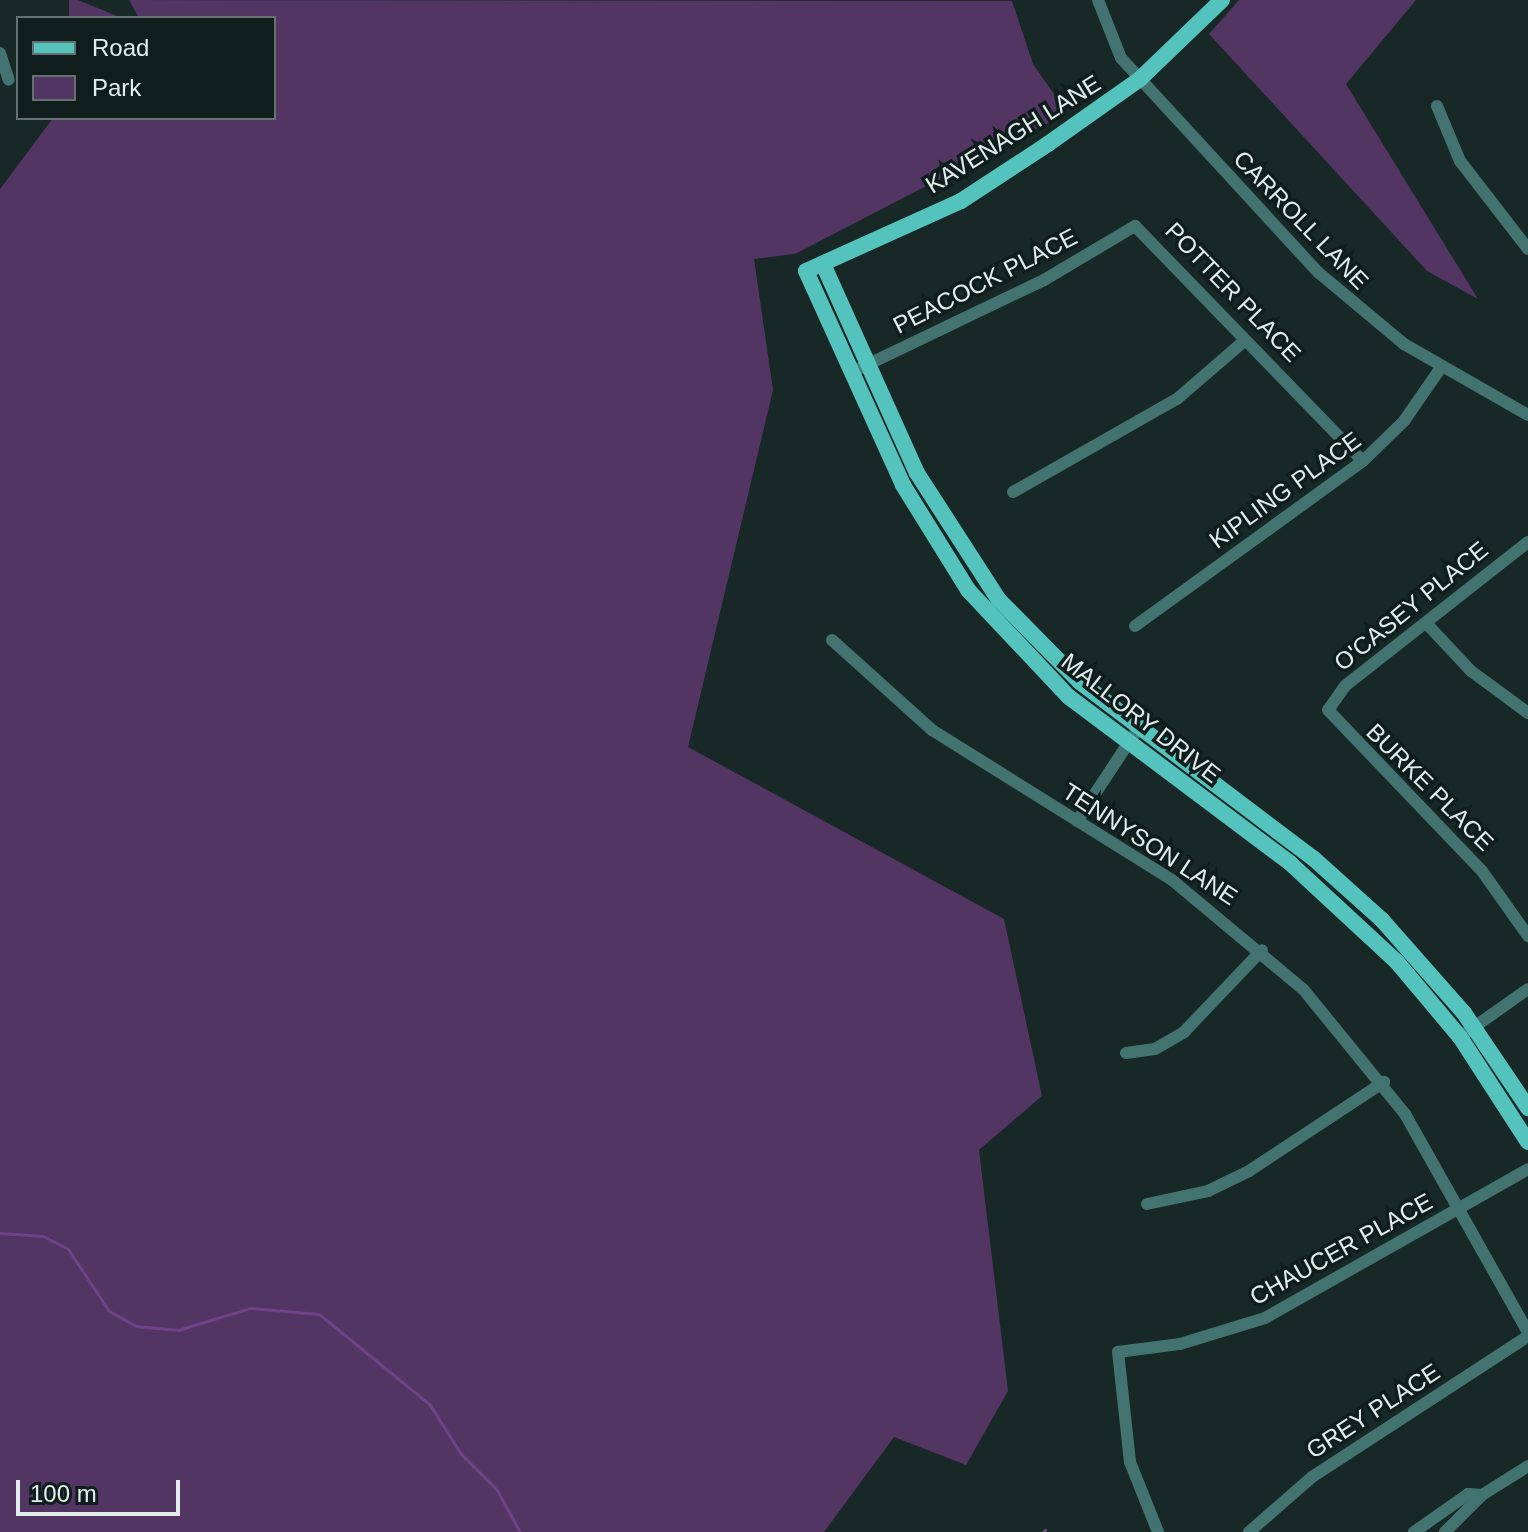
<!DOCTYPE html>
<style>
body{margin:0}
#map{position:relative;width:1528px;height:1532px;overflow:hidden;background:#182826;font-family:Arial,sans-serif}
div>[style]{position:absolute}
.green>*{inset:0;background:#523563}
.stream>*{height:3px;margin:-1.5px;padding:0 1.5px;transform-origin:1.5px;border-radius:1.5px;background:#6f4389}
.minor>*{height:12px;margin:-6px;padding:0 6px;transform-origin:6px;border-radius:6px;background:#437370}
.major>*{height:16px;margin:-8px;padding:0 8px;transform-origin:8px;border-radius:8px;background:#55c3bd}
span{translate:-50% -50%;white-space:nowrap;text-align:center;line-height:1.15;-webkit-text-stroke:7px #0f1e1d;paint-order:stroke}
.street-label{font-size:24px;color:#e3edec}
.legend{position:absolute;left:16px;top:16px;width:260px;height:104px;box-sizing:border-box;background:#0f1e1d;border:2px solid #647170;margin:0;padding:10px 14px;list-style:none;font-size:24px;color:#e3edec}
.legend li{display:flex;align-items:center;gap:16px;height:40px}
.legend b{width:40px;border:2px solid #647170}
.scale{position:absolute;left:16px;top:1480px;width:164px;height:36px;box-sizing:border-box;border:4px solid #e3edec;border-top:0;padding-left:10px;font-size:24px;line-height:28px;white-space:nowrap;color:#e3edec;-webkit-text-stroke:6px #0f1e1d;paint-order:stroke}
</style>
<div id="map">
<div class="green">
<div style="clip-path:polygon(69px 0,78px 0,122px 18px,69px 18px)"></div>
<div style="clip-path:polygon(129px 0,1012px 1px,1033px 64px,1067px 113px,795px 254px,754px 259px,773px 390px,688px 747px,1004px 919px,1042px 1096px,979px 1150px,1008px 1391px,966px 1465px,894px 1437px,824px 1532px,0 1532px,0 189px,53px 118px,274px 118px,274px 18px,139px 18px)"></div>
<div style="clip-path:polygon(1239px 0,1416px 0,1346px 84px,1478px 299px,1427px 271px,1209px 34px)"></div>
</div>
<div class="stream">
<div style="left:0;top:1233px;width:43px;rotate:4deg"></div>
<div style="left:43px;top:1236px;width:28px;rotate:27deg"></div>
<div style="left:68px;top:1249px;width:74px;rotate:56.5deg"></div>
<div style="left:109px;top:1311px;width:31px;rotate:29deg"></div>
<div style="left:136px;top:1326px;width:42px;rotate:5.4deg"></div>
<div style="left:178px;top:1330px;width:75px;rotate:-17deg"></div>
<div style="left:250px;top:1308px;width:69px;rotate:5deg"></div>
<div style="left:319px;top:1314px;width:144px;rotate:39.3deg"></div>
<div style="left:430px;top:1405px;width:58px;rotate:57.7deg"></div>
<div style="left:461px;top:1454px;width:51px;rotate:45deg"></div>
<div style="left:497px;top:1490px;width:48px;rotate:61.3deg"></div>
<div style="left:1043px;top:1532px;width:3px;rotate:-45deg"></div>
</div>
<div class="minor">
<div style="left:1098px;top:0;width:62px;rotate:68.4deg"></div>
<div style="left:1121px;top:58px;width:292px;rotate:47.4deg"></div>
<div style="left:1319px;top:273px;width:111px;rotate:39.9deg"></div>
<div style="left:1404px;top:344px;width:143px;rotate:29.8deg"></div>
<div style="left:0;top:53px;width:28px;rotate:72deg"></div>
<div style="left:1437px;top:106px;width:60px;rotate:67.3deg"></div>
<div style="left:1460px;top:161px;width:111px;rotate:52.3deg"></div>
<div style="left:852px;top:372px;width:213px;rotate:-25.6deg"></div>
<div style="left:1044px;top:280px;width:106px;rotate:-30.7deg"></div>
<div style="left:1135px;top:226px;width:327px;rotate:45.9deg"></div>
<div style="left:1013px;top:492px;width:189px;rotate:-29.6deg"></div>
<div style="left:1177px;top:399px;width:87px;rotate:-40.8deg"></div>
<div style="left:1528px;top:542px;width:233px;rotate:141.8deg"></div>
<div style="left:1345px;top:686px;width:29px;rotate:125deg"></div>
<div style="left:1328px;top:710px;width:223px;rotate:46.3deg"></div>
<div style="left:1482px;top:871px;width:80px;rotate:54.7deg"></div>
<div style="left:1427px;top:624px;width:64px;rotate:46.9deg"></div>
<div style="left:1471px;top:671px;width:71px;rotate:36.4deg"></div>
<div style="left:1135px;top:626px;width:281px;rotate:-35.9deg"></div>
<div style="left:1363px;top:461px;width:57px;rotate:-44.3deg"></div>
<div style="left:1404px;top:421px;width:63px;rotate:-55.3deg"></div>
<div style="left:832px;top:640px;width:135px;rotate:42deg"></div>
<div style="left:932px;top:730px;width:283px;rotate:32deg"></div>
<div style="left:1172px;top:880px;width:170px;rotate:39.8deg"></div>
<div style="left:1303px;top:989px;width:161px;rotate:50.8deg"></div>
<div style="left:1405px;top:1114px;width:250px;rotate:60.6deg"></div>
<div style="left:1077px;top:821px;width:113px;rotate:-56.6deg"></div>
<div style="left:1460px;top:1037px;width:83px;rotate:-35.2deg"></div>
<div style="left:1126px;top:1053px;width:29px;rotate:-8deg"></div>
<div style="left:1155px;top:1049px;width:34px;rotate:-30deg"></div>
<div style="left:1184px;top:1032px;width:113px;rotate:-46.4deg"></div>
<div style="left:1147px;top:1204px;width:62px;rotate:-12deg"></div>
<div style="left:1208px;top:1191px;width:46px;rotate:-26deg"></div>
<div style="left:1249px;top:1171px;width:162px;rotate:-33.4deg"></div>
<div style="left:1482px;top:1495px;width:54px;rotate:-32.2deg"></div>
<div style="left:1158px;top:1532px;width:75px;rotate:-111.8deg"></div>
<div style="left:1130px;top:1462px;width:111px;rotate:-96.2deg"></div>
<div style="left:1118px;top:1352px;width:63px;rotate:-7.4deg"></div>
<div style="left:1180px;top:1344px;width:89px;rotate:-17deg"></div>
<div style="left:1265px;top:1318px;width:302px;rotate:-29.5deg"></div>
<div style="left:1249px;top:1532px;width:84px;rotate:-41.1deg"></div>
<div style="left:1312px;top:1477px;width:258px;rotate:-33.1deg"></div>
<div style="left:1414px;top:1532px;width:66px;rotate:-35.1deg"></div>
<div style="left:1468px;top:1494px;width:14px;rotate:4deg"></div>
<div style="left:1445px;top:1532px;width:52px;rotate:-45deg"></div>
</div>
<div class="major">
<div style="left:1222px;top:0;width:114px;rotate:136.1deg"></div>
<div style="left:1140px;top:79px;width:113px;rotate:144.8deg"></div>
<div style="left:1048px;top:144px;width:104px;rotate:146.8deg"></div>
<div style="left:961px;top:201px;width:170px;rotate:155.7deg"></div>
<div style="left:806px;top:271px;width:235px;rotate:65.6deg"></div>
<div style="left:903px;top:485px;width:123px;rotate:58.2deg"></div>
<div style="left:968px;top:590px;width:147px;rotate:46.7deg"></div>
<div style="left:1069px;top:697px;width:276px;rotate:36.9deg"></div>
<div style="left:1290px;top:863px;width:146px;rotate:42.8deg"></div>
<div style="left:1397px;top:962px;width:98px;rotate:50deg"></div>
<div style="left:1460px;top:1037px;width:125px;rotate:57.1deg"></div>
<div style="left:823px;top:264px;width:229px;rotate:65.8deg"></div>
<div style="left:917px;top:473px;width:151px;rotate:57.2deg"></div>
<div style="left:999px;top:600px;width:115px;rotate:45.4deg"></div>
<div style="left:1080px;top:682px;width:292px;rotate:37.1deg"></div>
<div style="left:1313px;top:858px;width:93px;rotate:41.9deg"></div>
<div style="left:1382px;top:920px;width:124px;rotate:48.6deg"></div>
<div style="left:1464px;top:1013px;width:115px;rotate:56deg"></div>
</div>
<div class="street-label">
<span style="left:1013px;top:134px;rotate:-32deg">KAVENAGH LANE</span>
<span style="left:1301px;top:220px;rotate:46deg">CARROLL LANE</span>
<span style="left:985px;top:281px;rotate:-27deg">PEACOCK PLACE</span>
<span style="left:1233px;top:292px;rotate:46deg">POTTER PLACE</span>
<span style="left:1285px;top:490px;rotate:-36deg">KIPLING PLACE</span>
<span style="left:1411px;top:606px;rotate:-39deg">O'CASEY PLACE</span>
<span style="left:1141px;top:718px;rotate:38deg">MALLORY DRIVE</span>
<span style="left:1430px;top:787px;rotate:45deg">BURKE PLACE</span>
<span style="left:1150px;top:844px;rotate:33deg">TENNYSON LANE</span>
<span style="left:1341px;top:1249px;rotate:-29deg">CHAUCER PLACE</span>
<span style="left:1373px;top:1411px;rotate:-33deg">GREY PLACE</span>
</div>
<ul class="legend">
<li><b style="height:10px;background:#55c3bd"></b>Road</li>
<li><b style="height:22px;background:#523563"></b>Park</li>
</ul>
<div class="scale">100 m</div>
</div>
